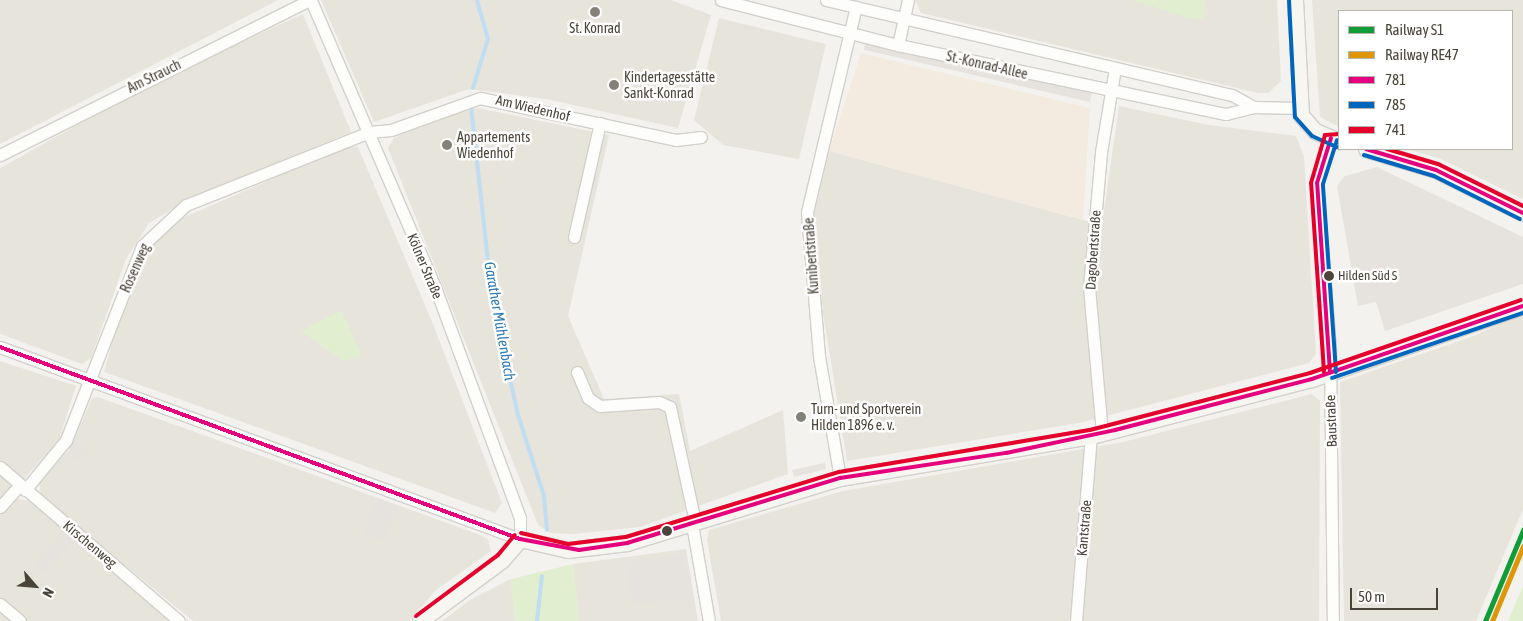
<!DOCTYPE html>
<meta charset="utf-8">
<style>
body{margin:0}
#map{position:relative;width:1523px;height:621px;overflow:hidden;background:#f4f2ee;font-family:"Asap Condensed",sans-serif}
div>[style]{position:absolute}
.residential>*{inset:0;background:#e7e4dc}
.commercial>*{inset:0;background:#f3ebdf}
.green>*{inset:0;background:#e1eecf}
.parking>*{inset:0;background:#e6e3df;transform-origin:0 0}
.round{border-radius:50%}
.stream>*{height:4px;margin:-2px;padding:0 2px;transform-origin:2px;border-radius:2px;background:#c0ddf1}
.roads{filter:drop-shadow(1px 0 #d2d0cb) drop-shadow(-1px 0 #d2d0cb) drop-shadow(0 1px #d2d0cb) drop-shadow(0 -1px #d2d0cb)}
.street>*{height:11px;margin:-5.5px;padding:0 5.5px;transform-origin:5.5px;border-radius:5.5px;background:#fdfdfc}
.secondary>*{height:15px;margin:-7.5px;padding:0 7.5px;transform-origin:7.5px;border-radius:7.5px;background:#f7f6f1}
.bus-1>*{height:4px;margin:-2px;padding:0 2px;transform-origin:2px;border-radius:2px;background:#e5007d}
.bus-2>*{height:4px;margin:-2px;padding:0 2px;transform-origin:2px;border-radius:2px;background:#0065bd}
.bus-3>*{height:4px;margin:-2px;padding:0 2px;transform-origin:2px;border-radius:2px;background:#e4002b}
.rail-1>*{height:5px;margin:-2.5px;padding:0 2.5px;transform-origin:2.5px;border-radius:2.5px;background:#109c37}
.rail-2>*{height:5px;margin:-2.5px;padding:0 2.5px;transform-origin:2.5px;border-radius:2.5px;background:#dd9709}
.dots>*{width:14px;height:14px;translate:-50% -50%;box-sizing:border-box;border:2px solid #fff;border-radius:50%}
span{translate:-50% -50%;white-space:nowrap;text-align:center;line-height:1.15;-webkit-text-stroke:5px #fff;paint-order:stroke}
.bus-label{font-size:13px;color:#4b4439}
.left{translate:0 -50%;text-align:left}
.poi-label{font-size:14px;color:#4b4439}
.street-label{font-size:14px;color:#4b4439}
.water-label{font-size:15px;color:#2e7ab2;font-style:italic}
.legend{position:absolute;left:1338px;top:10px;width:175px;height:140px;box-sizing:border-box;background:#fff;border:1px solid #b7b4b0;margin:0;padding:6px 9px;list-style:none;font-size:15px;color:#4b4439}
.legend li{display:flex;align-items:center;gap:10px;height:25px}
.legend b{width:25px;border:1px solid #b7b4b0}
.north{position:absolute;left:10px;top:561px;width:50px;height:50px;-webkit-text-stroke:4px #fff;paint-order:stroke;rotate:117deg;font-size:14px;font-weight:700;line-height:20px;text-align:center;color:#4b4439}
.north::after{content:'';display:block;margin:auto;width:18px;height:22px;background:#4b4439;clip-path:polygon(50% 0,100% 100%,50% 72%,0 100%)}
.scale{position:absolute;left:1350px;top:588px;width:88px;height:22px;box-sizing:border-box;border:2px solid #4b4439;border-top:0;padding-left:6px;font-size:15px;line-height:18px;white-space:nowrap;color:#4b4439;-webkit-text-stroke:4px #fff;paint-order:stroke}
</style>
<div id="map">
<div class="residential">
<div style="clip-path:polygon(0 0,278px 0,0 144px)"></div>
<div style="clip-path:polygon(321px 0,671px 0,711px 15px,678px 128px,546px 99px,469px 89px,374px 122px)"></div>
<div style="clip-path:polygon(915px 0,1277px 0,1281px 81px,1268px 93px,1258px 93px,921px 13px)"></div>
<div style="clip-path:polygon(1312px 0,1523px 0,1523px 199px,1441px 159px,1407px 149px,1512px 149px,1512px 11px,1339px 11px,1339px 127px,1320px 117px)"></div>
<div style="clip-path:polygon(303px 14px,351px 132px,195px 196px,149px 223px,126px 259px,91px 358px,82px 364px,0 334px,0 168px,160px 79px)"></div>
<div style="clip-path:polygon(719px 18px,826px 44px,799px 159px,723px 145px,694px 120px)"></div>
<div style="clip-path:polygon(1119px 106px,1209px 125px,1296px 136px,1304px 156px,1316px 354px,1309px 363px,1079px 423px,847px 461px,823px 313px,814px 215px,829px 151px,1102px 225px)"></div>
<div style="clip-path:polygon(478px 108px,609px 135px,568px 316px,604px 399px,679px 394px,690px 451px,783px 410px,788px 474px,640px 527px,573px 534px,551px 533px,538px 525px,388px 148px,394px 138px,448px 114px)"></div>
<div style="clip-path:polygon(348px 146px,358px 147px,433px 324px,502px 503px,495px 513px,104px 372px,123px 304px,146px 250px,166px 225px)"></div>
<div style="clip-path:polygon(1523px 313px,1523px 509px,1476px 621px,1344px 621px,1340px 382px,1474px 336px)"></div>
<div style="clip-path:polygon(0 361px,76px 386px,59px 440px,0 505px)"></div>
<div style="clip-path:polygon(1312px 394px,1320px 401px,1319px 621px,721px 621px,707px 540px,709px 530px,843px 491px,1123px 442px)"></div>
<div style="clip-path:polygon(98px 397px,475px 533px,488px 539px,491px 551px,436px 590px,409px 621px,193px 621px,41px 496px,39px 482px,70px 449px,92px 398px)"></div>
<div style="clip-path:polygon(12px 499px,28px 500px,169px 621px,0 621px,0 515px)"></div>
<div style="clip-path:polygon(686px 549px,698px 621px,579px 621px,573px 564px)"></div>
<div style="clip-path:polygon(511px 579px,515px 621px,442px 621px,470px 600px)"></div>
</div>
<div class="commercial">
<div style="clip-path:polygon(861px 53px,1090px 108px,1083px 220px,829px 151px)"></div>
</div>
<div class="green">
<div style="clip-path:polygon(1133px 0,1205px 0,1204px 18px,1192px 19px)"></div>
<div style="clip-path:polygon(341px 310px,362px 355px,344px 361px,301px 331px)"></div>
<div style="clip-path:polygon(573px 564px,579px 621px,515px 621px,511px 579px)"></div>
<div style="clip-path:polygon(1523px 586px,1523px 621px,1508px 621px)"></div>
</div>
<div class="parking">
<div style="left:866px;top:40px;width:232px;height:10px;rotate:13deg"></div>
<div style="clip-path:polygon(1377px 167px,1523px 237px,1523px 284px,1385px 331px,1376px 302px,1358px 306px,1337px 186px,1345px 176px)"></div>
<div class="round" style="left:69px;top:441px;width:18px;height:18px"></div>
<div style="clip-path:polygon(825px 463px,826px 469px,794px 477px,792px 470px)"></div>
<div style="left:377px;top:498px;width:22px;height:38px;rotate:22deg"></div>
<div style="left:64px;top:531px;width:13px;height:45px;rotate:42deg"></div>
<div style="left:684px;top:554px;width:44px;height:59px;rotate:82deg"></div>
</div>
<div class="stream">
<div style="left:473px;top:88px;width:51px;rotate:-73deg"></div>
<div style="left:488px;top:39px;width:41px;rotate:-105.8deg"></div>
<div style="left:471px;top:107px;width:191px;rotate:83.7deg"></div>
<div style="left:492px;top:297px;width:121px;rotate:77.6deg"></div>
<div style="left:518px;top:415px;width:85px;rotate:72.2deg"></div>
<div style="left:544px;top:496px;width:34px;rotate:85deg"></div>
<div style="left:537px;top:621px;width:45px;rotate:-83.7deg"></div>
</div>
<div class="roads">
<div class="street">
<div style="left:721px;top:0;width:183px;rotate:14.3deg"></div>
<div style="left:898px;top:45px;width:335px;rotate:11.9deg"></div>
<div style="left:1226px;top:114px;width:29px;rotate:-14deg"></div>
<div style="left:1254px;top:107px;width:45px;rotate:1.3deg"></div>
<div style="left:826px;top:0;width:417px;rotate:13.2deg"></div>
<div style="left:1232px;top:95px;width:25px;rotate:29deg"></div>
<div style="left:898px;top:45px;width:46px;rotate:-77.5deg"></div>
<div style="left:1331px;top:138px;width:47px;rotate:107.3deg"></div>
<div style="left:1317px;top:183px;width:168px;rotate:85.5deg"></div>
<div style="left:1330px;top:350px;width:271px;rotate:89.4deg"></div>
<div style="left:0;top:155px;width:347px;rotate:-26.6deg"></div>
<div style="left:574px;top:237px;width:117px;rotate:-77.2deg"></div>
<div style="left:0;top:347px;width:554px;rotate:20.27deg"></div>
<div style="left:520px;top:539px;width:21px;rotate:-90deg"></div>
<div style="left:520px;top:518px;width:246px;rotate:-110.2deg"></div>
<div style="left:435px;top:287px;width:313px;rotate:-113.4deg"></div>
<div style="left:577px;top:372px;width:28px;rotate:67deg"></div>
<div style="left:588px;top:398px;width:14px;rotate:34deg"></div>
<div style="left:600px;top:406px;width:59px;rotate:-3.9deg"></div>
<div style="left:659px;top:402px;width:12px;rotate:24deg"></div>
<div style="left:670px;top:407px;width:118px;rotate:77.7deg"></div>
<div style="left:1102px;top:433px;width:147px;rotate:-95.1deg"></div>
<div style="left:1089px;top:287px;width:136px;rotate:-84.9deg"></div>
<div style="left:1101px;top:152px;width:85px;rotate:-80.5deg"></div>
<div style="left:0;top:467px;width:236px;rotate:40.7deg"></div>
<div style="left:840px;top:478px;width:124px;rotate:-99.8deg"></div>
<div style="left:819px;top:356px;width:144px;rotate:-94.8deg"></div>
<div style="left:807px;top:212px;width:211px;rotate:-76.6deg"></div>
<div style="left:25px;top:490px;width:65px;rotate:-50.6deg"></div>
<div style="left:66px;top:440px;width:208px;rotate:-68.6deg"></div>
<div style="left:142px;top:246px;width:60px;rotate:-43deg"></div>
<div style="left:186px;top:205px;width:197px;rotate:-21.7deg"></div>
<div style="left:369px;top:132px;width:22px;rotate:-5deg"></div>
<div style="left:391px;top:130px;width:95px;rotate:-19.8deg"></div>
<div style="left:480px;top:98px;width:200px;rotate:12.1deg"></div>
<div style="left:676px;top:140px;width:25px;rotate:-7deg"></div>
<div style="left:0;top:507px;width:30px;rotate:-48deg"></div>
<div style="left:692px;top:524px;width:98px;rotate:80.1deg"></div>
<div style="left:0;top:604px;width:26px;rotate:40deg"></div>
<div style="left:1076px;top:621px;width:186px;rotate:-85.4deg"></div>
</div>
<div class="secondary">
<div style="left:1295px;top:0;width:115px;rotate:87deg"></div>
<div style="left:1301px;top:115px;width:21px;rotate:49deg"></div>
<div style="left:1315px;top:131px;width:26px;rotate:23deg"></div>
<div style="left:1366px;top:149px;width:73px;rotate:16.7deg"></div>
<div style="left:1436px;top:170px;width:97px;rotate:26.3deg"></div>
<div style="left:420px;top:621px;width:102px;rotate:-36.6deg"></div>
<div style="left:502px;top:560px;width:28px;rotate:-49deg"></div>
<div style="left:520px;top:539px;width:49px;rotate:12.9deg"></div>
<div style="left:568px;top:550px;width:59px;rotate:-6.8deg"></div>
<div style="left:627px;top:543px;width:223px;rotate:-17deg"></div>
<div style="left:840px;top:478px;width:254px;rotate:-9.5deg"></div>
<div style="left:1091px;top:436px;width:228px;rotate:-14.5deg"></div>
<div style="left:1312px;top:379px;width:223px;rotate:-19.1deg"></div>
</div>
</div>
<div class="bus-1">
<div style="left:1366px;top:149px;width:73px;rotate:16.7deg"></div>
<div style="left:1436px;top:170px;width:97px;rotate:26.3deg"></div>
<div style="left:0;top:347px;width:554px;rotate:20.27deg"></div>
<div style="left:520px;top:539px;width:60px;rotate:10.6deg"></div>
<div style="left:579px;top:550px;width:49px;rotate:-8.3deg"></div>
<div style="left:627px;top:543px;width:223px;rotate:-17deg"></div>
<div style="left:840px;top:478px;width:168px;rotate:-8.6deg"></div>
<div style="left:1006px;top:453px;width:111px;rotate:-11.9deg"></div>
<div style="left:1115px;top:430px;width:203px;rotate:-14.5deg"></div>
<div style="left:1312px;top:379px;width:223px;rotate:-19.1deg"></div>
<div style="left:1330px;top:372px;width:189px;rotate:-93.9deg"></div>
<div style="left:1317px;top:183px;width:47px;rotate:-72.7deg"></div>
</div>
<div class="bus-2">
<div style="left:1289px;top:0;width:117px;rotate:87.1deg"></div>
<div style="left:1295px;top:117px;width:25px;rotate:48deg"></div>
<div style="left:1312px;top:136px;width:27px;rotate:24deg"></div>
<div style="left:1364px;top:155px;width:73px;rotate:16.7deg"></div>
<div style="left:1434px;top:176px;width:96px;rotate:26.6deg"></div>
<div style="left:1336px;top:372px;width:188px;rotate:-94deg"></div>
<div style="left:1323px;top:184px;width:46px;rotate:-72.3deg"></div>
<div style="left:1332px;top:378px;width:202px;rotate:-18.8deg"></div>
</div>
<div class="bus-3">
<div style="left:1387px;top:149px;width:53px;rotate:16.4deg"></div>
<div style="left:1438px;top:164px;width:95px;rotate:26.3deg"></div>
<div style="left:1324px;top:372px;width:189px;rotate:-93.9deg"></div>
<div style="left:1311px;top:183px;width:50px;rotate:-73.7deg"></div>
<div style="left:1325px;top:135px;width:14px;rotate:-4deg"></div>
<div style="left:521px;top:533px;width:48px;rotate:13.2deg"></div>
<div style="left:568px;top:544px;width:58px;rotate:-6.9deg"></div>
<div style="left:626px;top:537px;width:223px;rotate:-17deg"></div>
<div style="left:839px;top:472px;width:254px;rotate:-9.5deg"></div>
<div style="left:1090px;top:430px;width:227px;rotate:-14.5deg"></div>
<div style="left:1310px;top:373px;width:223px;rotate:-19.1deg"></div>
<div style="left:416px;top:616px;width:102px;rotate:-36.6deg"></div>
<div style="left:498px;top:555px;width:26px;rotate:-50deg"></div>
</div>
<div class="rail-1">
<div style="left:1485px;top:621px;width:99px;rotate:-67.3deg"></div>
</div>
<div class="rail-2">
<div style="left:1492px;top:621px;width:81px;rotate:-67.5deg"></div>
</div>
<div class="dots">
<div style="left:595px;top:12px;background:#868178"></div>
<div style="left:614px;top:85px;background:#868178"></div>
<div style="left:447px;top:145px;background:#868178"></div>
<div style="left:1329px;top:276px;background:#4b4439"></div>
<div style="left:801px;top:417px;background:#868178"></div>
<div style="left:667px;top:531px;background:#4b4439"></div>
</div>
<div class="bus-label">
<span class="left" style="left:1338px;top:276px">Hilden Süd S</span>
</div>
<div class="poi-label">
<span style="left:595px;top:28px">St. Konrad</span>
<span class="left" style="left:624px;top:85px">Kindertagesstätte<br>Sankt-Konrad</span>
<span class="left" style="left:457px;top:145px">Appartements<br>Wiedenhof</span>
<span class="left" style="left:811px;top:417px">Turn- und Sportverein<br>Hilden 1896 e. v.</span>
</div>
<div class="street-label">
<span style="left:987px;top:65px;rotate:13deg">St.-Konrad-Allee</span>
<span style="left:154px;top:76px;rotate:-26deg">Am Strauch</span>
<span style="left:533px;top:108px;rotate:13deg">Am Wiedenhof</span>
<span style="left:1093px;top:250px;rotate:-86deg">Dagobertstraße</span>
<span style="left:811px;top:256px;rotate:-94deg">Kunibertstraße</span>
<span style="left:425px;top:266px;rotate:67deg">Kölner Straße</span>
<span style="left:135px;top:268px;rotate:-66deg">Rosenweg</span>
<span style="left:1331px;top:421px;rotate:-92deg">Baustraße</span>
<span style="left:1084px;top:528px;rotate:-85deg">Kantstraße</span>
<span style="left:90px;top:544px;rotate:40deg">Kirschenweg</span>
</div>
<div class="water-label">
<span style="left:500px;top:321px;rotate:80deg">Garather Mühlenbach</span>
</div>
<ul class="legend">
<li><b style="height:6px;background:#109c37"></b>Railway S1</li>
<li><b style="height:6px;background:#dd9709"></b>Railway RE47</li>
<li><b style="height:6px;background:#e5007d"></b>781</li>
<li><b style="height:6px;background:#0065bd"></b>785</li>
<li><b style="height:6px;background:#e4002b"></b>741</li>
</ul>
<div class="north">N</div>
<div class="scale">50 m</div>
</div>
